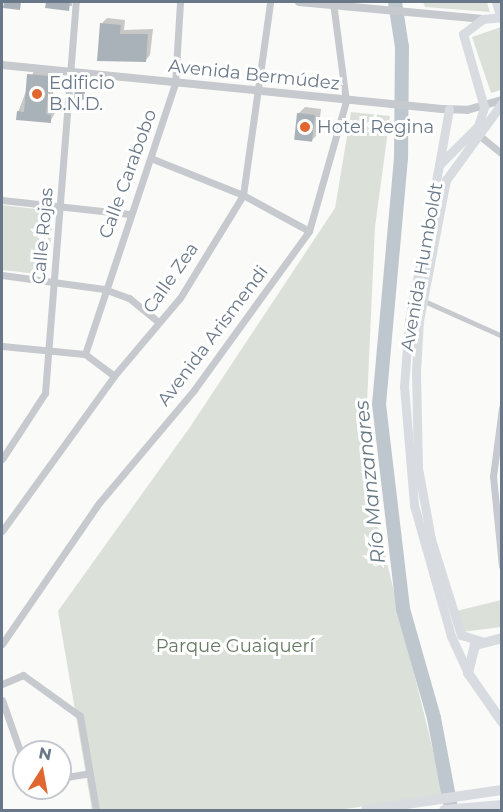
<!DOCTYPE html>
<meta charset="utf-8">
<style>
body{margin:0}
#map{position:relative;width:503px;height:812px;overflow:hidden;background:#fafaf8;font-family:Montserrat,sans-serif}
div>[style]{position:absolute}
.green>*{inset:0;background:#dbe1d9}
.shadow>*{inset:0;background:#0003}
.river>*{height:14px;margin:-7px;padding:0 7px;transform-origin:7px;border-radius:7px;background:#bec7cd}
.building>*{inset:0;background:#aab2b9;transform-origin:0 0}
.pedestrian>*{height:5px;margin:-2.5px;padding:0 2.5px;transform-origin:2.5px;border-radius:2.5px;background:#c6c9cd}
.minor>*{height:7px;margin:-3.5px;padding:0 3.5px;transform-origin:3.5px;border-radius:3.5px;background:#c6c9cd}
.tertiary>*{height:8px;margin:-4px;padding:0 4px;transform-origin:4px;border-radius:4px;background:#c6c9cd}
.secondary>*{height:9px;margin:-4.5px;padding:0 4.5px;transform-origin:4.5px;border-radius:4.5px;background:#d8dce0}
.primary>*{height:10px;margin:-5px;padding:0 5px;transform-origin:5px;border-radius:5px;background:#d8dce0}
.dots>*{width:16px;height:16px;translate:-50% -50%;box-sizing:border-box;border:3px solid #fff;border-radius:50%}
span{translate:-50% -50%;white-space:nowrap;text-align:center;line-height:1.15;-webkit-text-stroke:6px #fff;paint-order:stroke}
.street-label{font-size:18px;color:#697888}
.poi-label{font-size:18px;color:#697888}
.left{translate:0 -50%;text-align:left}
.park-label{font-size:18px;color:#667a64}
.water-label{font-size:20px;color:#667983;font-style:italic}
.frame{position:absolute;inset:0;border:3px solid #697888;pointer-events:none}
.north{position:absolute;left:12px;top:740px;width:60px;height:60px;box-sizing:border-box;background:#fff;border:2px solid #c3c9cf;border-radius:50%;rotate:11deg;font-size:16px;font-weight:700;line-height:24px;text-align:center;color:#697888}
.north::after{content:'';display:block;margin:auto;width:21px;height:27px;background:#e16731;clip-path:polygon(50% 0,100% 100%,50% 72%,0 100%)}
</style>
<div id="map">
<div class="green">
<div style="clip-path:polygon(423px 2px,487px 2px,490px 12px,425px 7px)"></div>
<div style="clip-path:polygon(501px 27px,501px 90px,491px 93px,472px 37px)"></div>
<div style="clip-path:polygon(351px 112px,390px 116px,375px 227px,364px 469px,444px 795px,338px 810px,92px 810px,58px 611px,190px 427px,335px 208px)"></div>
<div style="clip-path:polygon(2px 205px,54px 211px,47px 275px,2px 270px)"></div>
<div style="clip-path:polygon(501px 600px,501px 627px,462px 632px,456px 611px)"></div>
</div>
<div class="shadow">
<div style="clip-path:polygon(47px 2px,72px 2px,72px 6px,47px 7px)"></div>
<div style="clip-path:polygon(107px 18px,125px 20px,124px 30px,153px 29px,150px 55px,145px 61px,102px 23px)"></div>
<div style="clip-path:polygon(35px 68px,55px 70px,52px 108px,57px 109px,50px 122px,18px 112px)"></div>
<div style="clip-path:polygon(83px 73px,91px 74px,83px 98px,77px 79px)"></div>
<div style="clip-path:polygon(305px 107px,321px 109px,318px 134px,312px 140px,299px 113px)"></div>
</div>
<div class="river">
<div style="left:395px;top:2px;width:46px;rotate:81.2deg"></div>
<div style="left:402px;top:47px;width:111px;rotate:90.5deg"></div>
<div style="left:401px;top:158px;width:247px;rotate:95.1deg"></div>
<div style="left:379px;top:404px;width:206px;rotate:83.3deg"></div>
<div style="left:403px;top:609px;width:113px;rotate:74.1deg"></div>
<div style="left:434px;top:718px;width:92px;rotate:79.3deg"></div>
</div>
<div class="building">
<div style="clip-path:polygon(4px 2px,21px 2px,20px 10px,3px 8px)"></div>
<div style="clip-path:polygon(46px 2px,70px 2px,69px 11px,45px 8px)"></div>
<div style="clip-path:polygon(100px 23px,121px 25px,120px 34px,148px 34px,146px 62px,97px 61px)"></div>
<div style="clip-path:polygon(27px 74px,50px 76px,46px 114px,51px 115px,51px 123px,16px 120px,17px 111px,24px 112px)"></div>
<div style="left:76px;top:79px;width:10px;height:20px;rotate:6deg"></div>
<div style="left:297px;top:113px;width:18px;height:27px;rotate:6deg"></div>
</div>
<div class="pedestrian">
<div style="left:422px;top:300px;width:88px;rotate:24.2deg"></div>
</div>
<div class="minor">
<div style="left:480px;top:136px;width:28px;rotate:39deg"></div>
<div style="left:153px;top:159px;width:97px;rotate:21.8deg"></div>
<div style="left:243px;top:195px;width:75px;rotate:28.6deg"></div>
<div style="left:2px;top:200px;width:128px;rotate:6.3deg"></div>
<div style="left:2px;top:275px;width:103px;rotate:7.8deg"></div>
<div style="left:104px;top:289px;width:27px;rotate:20deg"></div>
<div style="left:129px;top:298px;width:38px;rotate:39deg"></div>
<div style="left:2px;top:346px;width:83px;rotate:5.5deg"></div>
<div style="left:85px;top:354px;width:36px;rotate:37deg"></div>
<div style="left:85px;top:354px;width:285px;rotate:-71.6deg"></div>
<div style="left:175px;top:84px;width:82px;rotate:-86.5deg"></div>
<div style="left:502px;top:408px;width:69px;rotate:97.5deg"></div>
<div style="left:493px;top:476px;width:90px;rotate:84.3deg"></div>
<div style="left:2px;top:459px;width:79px;rotate:-56.9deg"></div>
<div style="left:45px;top:393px;width:392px;rotate:-85.5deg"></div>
<div style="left:2px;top:531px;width:191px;rotate:-54.1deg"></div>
<div style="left:114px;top:376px;width:102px;rotate:-49.8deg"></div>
<div style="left:180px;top:298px;width:121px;rotate:-58.5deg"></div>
<div style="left:243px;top:195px;width:195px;rotate:-82deg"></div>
<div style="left:2px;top:644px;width:171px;rotate:-55.5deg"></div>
<div style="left:99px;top:503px;width:148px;rotate:-49.9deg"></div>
<div style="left:194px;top:390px;width:196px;rotate:-54.1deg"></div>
<div style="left:309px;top:231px;width:135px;rotate:-74.1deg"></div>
<div style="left:346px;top:101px;width:100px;rotate:-97.5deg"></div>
<div style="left:2px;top:684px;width:23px;rotate:-23deg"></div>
<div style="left:23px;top:675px;width:70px;rotate:35.7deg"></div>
<div style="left:80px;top:716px;width:95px;rotate:80.3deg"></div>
<div style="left:2px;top:700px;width:57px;rotate:70.6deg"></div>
<div style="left:21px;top:754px;width:28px;rotate:84deg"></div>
<div style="left:60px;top:778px;width:30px;rotate:-9deg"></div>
</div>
<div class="tertiary">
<div style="left:299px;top:2px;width:185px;rotate:5.3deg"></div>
<div style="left:2px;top:65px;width:442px;rotate:5.7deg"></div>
<div style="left:442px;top:109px;width:25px;rotate:2deg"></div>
<div style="left:467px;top:110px;width:36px;rotate:-16deg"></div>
</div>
<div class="secondary">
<div style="left:496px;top:2px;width:17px;rotate:73deg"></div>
<div style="left:439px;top:165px;width:57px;rotate:-79.9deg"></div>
<div style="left:481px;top:641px;width:21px;rotate:-163deg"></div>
<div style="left:461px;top:635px;width:101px;rotate:-107.4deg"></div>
<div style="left:431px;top:539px;width:72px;rotate:-100.4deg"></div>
<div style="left:418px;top:468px;width:97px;rotate:-91.2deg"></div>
<div style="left:416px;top:371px;width:50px;rotate:-86.6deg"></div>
<div style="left:419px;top:321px;width:144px;rotate:-79.2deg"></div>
<div style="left:446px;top:180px;width:95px;rotate:-54deg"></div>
<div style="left:468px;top:673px;width:41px;rotate:-114.7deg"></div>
<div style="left:451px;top:636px;width:136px;rotate:-105.8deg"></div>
<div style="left:414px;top:505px;width:118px;rotate:-94.8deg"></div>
<div style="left:404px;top:387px;width:66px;rotate:-85.7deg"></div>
<div style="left:409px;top:321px;width:159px;rotate:-79.1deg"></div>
<div style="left:439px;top:165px;width:55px;rotate:-45deg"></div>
<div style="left:478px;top:126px;width:20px;rotate:-72deg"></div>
<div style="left:484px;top:107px;width:76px;rotate:-106deg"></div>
<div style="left:463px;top:34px;width:25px;rotate:-37deg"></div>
<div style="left:483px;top:19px;width:19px;rotate:-6deg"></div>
</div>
<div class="primary">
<div style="left:502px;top:638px;width:28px;rotate:165deg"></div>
<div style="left:475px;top:645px;width:29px;rotate:104deg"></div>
<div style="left:468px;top:673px;width:60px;rotate:55.2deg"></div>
<div style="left:366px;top:810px;width:137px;rotate:-8.4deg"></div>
<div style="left:444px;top:810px;width:58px;rotate:-4.9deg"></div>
</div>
<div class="dots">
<div style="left:37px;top:94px;background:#e16731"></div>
<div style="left:305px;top:127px;background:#e16731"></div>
</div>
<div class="street-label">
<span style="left:254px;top:75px;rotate:6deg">Avenida Bermúdez</span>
<span style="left:128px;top:174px;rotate:-70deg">Calle Carabobo</span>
<span style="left:43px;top:236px;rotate:-85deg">Calle Rojas</span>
<span style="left:422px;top:267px;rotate:-80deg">Avenida Humboldt</span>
<span style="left:171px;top:278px;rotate:-55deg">Calle Zea</span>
<span style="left:213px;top:336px;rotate:-53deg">Avenida Arismendi</span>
</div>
<div class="poi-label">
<span class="left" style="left:49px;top:94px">Edificio<br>B.N.D.</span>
<span class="left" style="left:317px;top:127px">Hotel Regina</span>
</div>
<div class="park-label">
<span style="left:235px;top:646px">Parque Guaiquerí</span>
</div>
<div class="water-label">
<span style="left:370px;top:482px;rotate:-96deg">Río Manzanares</span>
</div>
<div class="frame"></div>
<div class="north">N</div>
</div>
